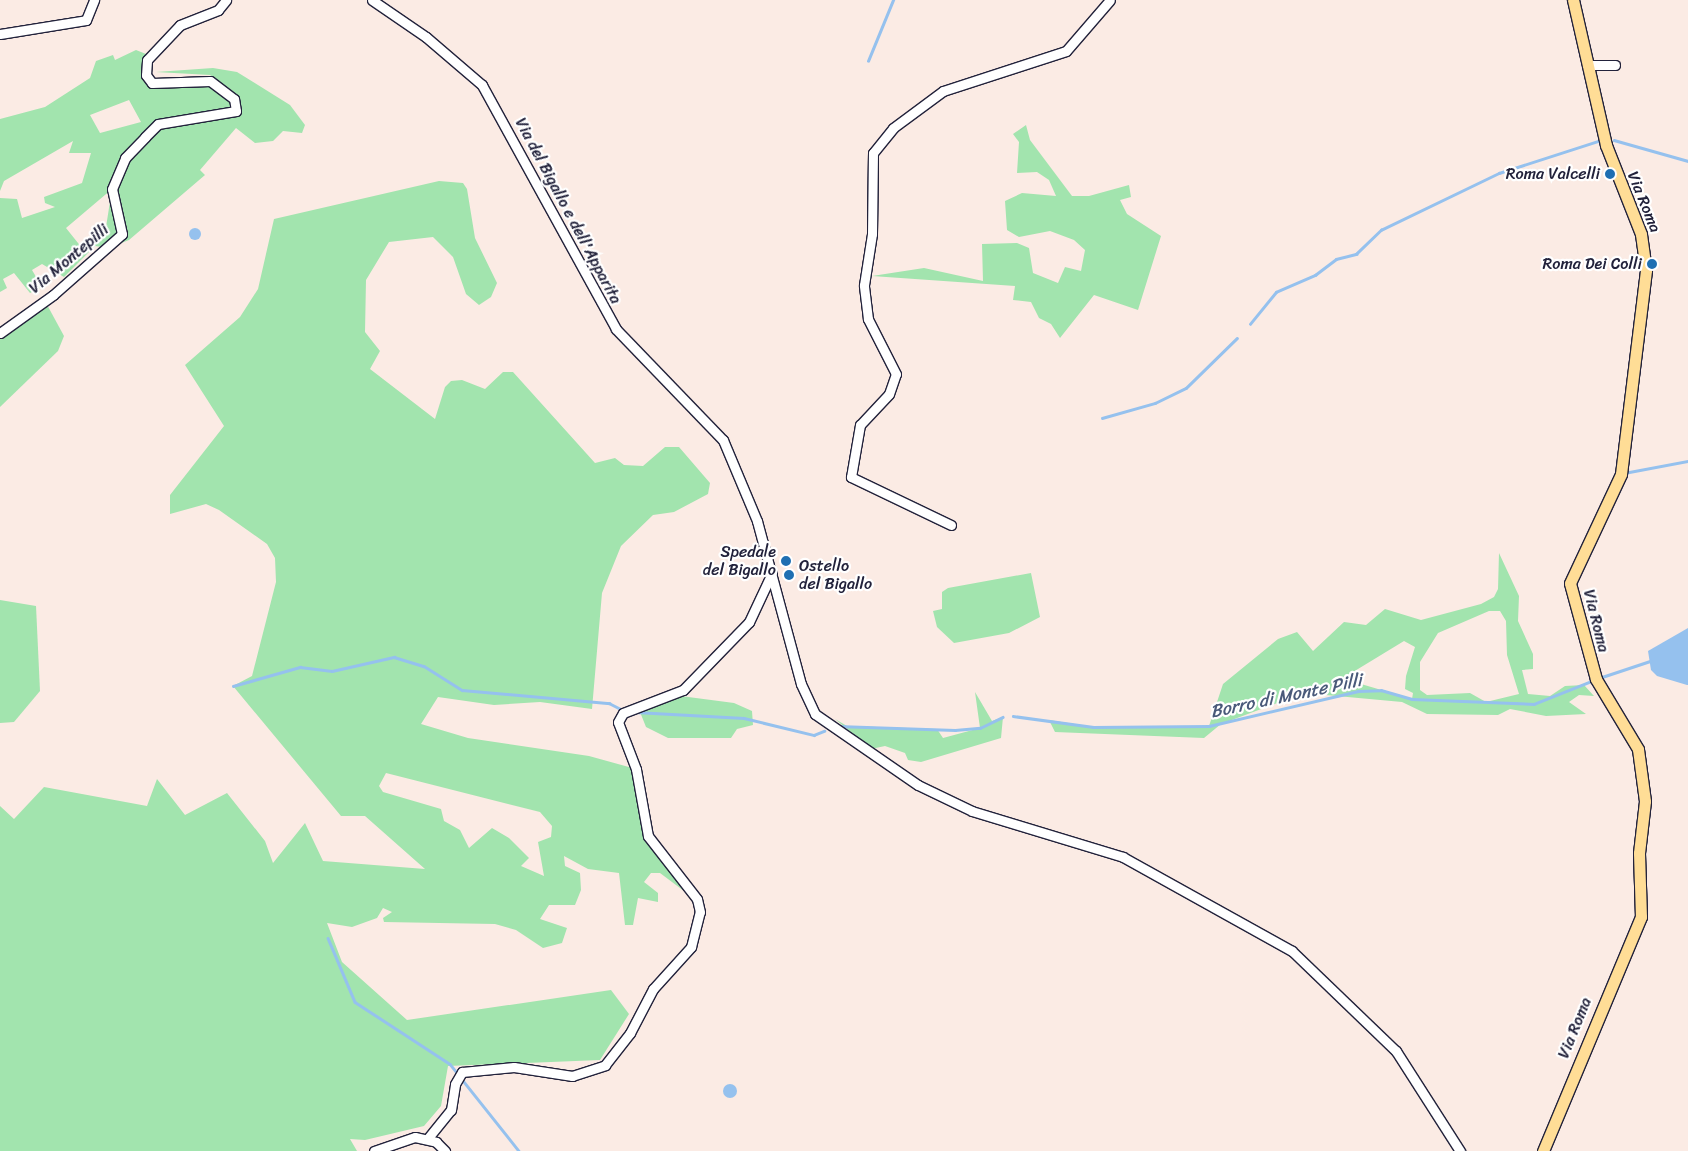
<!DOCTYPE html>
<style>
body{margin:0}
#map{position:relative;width:1688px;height:1151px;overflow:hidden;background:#fbebe4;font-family:Sriracha,sans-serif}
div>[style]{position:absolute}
.green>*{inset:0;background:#a2e4ae}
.water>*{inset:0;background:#95c1ee}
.round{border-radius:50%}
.stream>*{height:2.5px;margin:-1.25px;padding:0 1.25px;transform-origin:1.25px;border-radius:1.25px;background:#95c1ee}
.roads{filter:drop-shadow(1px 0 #22223b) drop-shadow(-1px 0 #22223b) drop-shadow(0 1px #22223b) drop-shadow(0 -1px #22223b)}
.minor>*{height:9px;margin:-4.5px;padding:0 4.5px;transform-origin:4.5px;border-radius:4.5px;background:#fff}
.major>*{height:11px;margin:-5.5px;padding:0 5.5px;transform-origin:5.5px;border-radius:5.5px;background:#ffdd96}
.dots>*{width:14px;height:14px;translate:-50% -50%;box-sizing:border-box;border:2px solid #fff;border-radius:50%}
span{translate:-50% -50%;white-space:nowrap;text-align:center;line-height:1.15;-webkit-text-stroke:4.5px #fff;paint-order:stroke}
.poi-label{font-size:16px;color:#22223b}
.right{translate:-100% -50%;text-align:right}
.left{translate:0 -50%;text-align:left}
.street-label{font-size:16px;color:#22223b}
.water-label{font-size:18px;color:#4a5a7a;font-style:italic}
</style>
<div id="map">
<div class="green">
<div style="clip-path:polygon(evenodd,136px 50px,151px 56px,147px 60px,152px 83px,210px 81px,234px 98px,231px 90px,210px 75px,156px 72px,213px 68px,237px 72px,290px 105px,305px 125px,302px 133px,283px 131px,273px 141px,255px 143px,236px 128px,200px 170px,205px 175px,129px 240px,109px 248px,95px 246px,64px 277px,42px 264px,32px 270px,42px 287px,30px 293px,14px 273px,3px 279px,7px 288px,0 292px,0 198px,17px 199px,22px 218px,55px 207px,45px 203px,44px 197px,82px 183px,91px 153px,69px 153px,73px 141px,4px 181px,0 191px,0 119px,45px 107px,90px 78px,96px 61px,113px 55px,115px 60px,136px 50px,129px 100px,141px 122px,100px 133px,90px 115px,129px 100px,136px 50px,112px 189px,106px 227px,100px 237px,82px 248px,66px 228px,112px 189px)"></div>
<div style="clip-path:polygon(1026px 125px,1030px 140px,1072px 196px,1089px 196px,1129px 185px,1131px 197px,1120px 200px,1127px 214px,1161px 236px,1138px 310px,1094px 295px,1060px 338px,1051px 324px,1039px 318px,1031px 302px,1013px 300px,1015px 286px,872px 276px,924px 268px,983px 281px,982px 244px,1017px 243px,1029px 248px,1033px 273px,1058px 283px,1065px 267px,1081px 271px,1085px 250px,1074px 240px,1050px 231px,1019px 237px,1007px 230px,1005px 201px,1022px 193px,1056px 196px,1049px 180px,1037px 172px,1017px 173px,1019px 142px,1013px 134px)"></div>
<div style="clip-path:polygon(evenodd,439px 181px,463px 183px,467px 189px,475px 238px,497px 283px,491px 297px,479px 305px,466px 294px,453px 257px,433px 237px,389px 242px,366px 280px,365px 332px,380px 351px,370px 369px,435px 419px,445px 387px,451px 381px,462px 380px,485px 389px,503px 372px,513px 372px,595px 463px,615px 458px,624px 465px,643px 466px,665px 447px,679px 447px,710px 483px,708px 494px,674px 512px,653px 515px,621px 546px,602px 593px,592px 709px,540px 702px,494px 705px,438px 697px,421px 724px,468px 738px,589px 756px,636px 769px,648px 836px,688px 886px,688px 894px,660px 873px,651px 873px,644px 882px,658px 893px,658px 902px,638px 898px,633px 925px,625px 925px,619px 873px,588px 869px,564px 856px,565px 866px,580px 873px,581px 890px,575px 905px,549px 905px,540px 919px,567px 928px,562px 943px,543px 948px,516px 930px,495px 924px,384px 922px,383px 918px,392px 912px,383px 908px,377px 918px,352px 927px,327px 923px,342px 962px,407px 1020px,611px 990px,629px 1014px,600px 1060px,448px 1066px,441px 1106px,424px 1126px,365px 1140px,350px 1139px,357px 1151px,0 1151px,0 806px,14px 819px,44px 787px,147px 806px,157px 779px,185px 815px,227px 793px,265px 841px,273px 863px,305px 823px,323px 861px,425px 869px,365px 816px,341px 816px,233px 686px,252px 676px,276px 582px,275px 558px,267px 544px,219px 510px,206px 504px,170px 514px,170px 495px,224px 426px,185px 365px,240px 317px,258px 289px,274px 219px,439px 181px,386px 773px,540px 812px,552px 826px,551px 837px,538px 842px,544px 876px,521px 866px,529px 858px,509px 838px,492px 828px,469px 848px,460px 830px,444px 821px,441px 809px,383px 792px,379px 786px,386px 773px)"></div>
<div style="clip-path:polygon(45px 301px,64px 336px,58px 351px,0 407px,0 333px)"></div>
<div style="clip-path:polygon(evenodd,1499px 553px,1519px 596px,1518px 621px,1533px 654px,1533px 669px,1522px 670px,1528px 694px,1550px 696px,1565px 686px,1584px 685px,1594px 696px,1579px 695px,1569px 702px,1586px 714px,1546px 716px,1510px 709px,1498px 715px,1427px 714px,1402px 702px,1304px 693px,1221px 724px,1204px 738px,1055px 732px,1049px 720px,1093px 727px,1209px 726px,1223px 684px,1278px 639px,1297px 632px,1313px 651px,1344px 622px,1366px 625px,1385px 609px,1421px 620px,1481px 604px,1494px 597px,1498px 589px,1499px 553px,1489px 611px,1500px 611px,1506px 621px,1507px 655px,1519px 694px,1486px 702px,1470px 693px,1427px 695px,1420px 690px,1420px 662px,1438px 633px,1489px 611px,1499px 553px,1404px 641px,1415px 647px,1406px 676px,1405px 689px,1413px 693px,1412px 699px,1361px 684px,1335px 683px,1404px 641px)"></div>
<div style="clip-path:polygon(1031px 573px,1040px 617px,1009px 633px,954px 643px,937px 627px,933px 611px,942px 609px,942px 592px,948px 588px)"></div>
<div style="clip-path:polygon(0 600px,36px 606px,40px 691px,14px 722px,0 723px)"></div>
<div style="clip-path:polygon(975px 692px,992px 721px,1003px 717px,1001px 738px,921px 762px,908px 760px,905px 753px,885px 746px,871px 749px,835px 719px,847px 726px,937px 729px,943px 738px,980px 728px)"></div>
<div style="clip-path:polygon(673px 695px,734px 703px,752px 711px,753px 725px,737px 729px,731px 738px,668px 738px,646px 727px,638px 707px)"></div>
</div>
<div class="water">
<div class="round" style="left:189px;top:228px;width:12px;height:12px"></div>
<div style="clip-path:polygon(1688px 628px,1688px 685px,1687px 685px,1657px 676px,1651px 670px,1648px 651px)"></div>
<div class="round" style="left:723px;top:1084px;width:14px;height:14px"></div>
</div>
<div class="stream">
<div style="left:868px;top:61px;width:66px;rotate:-67.7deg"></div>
<div style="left:1614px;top:140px;width:77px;rotate:15.8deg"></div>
<div style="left:1250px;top:324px;width:41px;rotate:-50.9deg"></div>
<div style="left:1276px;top:292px;width:43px;rotate:-23.6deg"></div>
<div style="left:1315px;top:275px;width:26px;rotate:-37deg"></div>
<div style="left:1336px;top:259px;width:21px;rotate:-14deg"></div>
<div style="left:1356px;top:254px;width:35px;rotate:-44deg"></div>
<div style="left:1381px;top:230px;width:131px;rotate:-25.8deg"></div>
<div style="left:1499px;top:173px;width:104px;rotate:-17.9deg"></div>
<div style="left:1102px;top:418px;width:55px;rotate:-15.8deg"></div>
<div style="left:1155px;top:403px;width:34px;rotate:-26deg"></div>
<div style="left:1186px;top:388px;width:71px;rotate:-44.4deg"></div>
<div style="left:1624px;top:473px;width:65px;rotate:-10.6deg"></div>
<div style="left:1602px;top:677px;width:51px;rotate:-18.4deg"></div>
<div style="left:233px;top:686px;width:70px;rotate:-15.8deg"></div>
<div style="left:300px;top:667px;width:32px;rotate:7deg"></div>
<div style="left:332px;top:671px;width:64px;rotate:-12.7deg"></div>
<div style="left:394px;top:657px;width:31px;rotate:17deg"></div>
<div style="left:424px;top:666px;width:45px;rotate:32.3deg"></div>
<div style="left:462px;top:690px;width:148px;rotate:5.1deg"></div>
<div style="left:609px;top:703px;width:16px;rotate:27deg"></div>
<div style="left:635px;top:712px;width:109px;rotate:3.2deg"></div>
<div style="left:744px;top:718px;width:72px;rotate:13.7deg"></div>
<div style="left:814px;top:735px;width:11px;rotate:-22deg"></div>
<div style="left:1013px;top:716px;width:81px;rotate:7.8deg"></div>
<div style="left:1093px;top:727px;width:116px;rotate:-0.5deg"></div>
<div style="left:1209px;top:726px;width:153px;rotate:-13.2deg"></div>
<div style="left:1358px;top:691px;width:23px;rotate:-2deg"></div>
<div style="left:1381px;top:690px;width:32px;rotate:16deg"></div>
<div style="left:1412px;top:699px;width:122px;rotate:2.3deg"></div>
<div style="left:1534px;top:704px;width:59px;rotate:-21.8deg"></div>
<div style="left:837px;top:726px;width:118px;rotate:1.9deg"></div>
<div style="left:955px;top:730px;width:25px;rotate:-5deg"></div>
<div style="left:980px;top:728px;width:25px;rotate:-26deg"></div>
<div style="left:328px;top:938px;width:69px;rotate:67.1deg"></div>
<div style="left:355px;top:1002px;width:113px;rotate:33.1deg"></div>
<div style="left:450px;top:1064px;width:13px;rotate:51deg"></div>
<div style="left:461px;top:1078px;width:93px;rotate:51.5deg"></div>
</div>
<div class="roads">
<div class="minor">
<div style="left:372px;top:0;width:65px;rotate:34.4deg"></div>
<div style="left:426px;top:37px;width:74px;rotate:40.6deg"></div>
<div style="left:482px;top:85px;width:278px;rotate:61.2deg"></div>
<div style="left:616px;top:329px;width:154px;rotate:46.1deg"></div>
<div style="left:723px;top:440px;width:88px;rotate:67.2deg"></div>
<div style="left:757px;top:521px;width:169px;rotate:74.9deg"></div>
<div style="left:801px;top:684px;width:33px;rotate:65deg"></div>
<div style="left:815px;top:714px;width:125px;rotate:34.6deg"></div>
<div style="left:918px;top:785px;width:60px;rotate:25.7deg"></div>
<div style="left:972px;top:811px;width:158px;rotate:16.9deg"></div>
<div style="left:1123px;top:857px;width:193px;rotate:29.1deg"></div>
<div style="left:1292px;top:951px;width:144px;rotate:43.9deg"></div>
<div style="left:1396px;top:1051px;width:119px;rotate:57.4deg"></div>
<div style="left:0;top:34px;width:87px;rotate:-9.2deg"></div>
<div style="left:86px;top:20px;width:22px;rotate:-68deg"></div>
<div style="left:1587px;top:65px;width:28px"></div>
<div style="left:0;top:333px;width:65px;rotate:-35.6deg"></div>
<div style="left:53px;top:295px;width:92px;rotate:-41.5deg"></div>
<div style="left:122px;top:234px;width:46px;rotate:-102.5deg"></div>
<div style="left:112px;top:189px;width:34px;rotate:-67deg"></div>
<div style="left:125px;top:158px;width:29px;rotate:-46deg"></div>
<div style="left:145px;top:137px;width:18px;rotate:-45deg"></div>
<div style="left:158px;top:124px;width:79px;rotate:-9.5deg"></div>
<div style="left:236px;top:111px;width:12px;rotate:-99deg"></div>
<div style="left:234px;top:99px;width:30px;rotate:-143deg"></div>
<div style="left:210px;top:81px;width:58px;rotate:178deg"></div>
<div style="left:152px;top:83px;width:10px;rotate:-127deg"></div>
<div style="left:146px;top:75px;width:15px;rotate:-86deg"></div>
<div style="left:147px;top:60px;width:48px;rotate:-46.7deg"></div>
<div style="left:180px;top:25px;width:41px;rotate:-21.5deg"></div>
<div style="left:218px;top:10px;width:13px;rotate:-51deg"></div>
<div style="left:951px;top:525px;width:111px;rotate:-154.4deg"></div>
<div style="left:851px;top:477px;width:53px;rotate:-80.2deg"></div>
<div style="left:860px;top:425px;width:42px;rotate:-46.9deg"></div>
<div style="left:889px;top:394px;width:21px;rotate:-71deg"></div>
<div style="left:896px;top:374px;width:62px;rotate:-117deg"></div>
<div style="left:868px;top:319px;width:34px;rotate:-97deg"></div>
<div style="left:864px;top:285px;width:52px;rotate:-81.1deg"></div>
<div style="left:872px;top:234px;width:81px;rotate:-89.3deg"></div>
<div style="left:873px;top:153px;width:32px;rotate:-51deg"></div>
<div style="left:893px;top:128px;width:62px;rotate:-36.5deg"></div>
<div style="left:943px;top:91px;width:129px;rotate:-18deg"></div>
<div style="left:1066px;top:51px;width:67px;rotate:-49.2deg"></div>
<div style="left:428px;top:1138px;width:36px;rotate:-51deg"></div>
<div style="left:451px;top:1110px;width:26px;rotate:-81deg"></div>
<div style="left:455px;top:1084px;width:14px;rotate:-60deg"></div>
<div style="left:462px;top:1072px;width:52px;rotate:-5.5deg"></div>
<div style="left:514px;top:1067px;width:59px;rotate:8.8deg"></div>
<div style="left:572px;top:1076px;width:35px;rotate:-18deg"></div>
<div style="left:605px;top:1065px;width:41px;rotate:-52deg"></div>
<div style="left:630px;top:1033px;width:50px;rotate:-62.4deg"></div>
<div style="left:653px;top:989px;width:57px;rotate:-47.9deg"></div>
<div style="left:691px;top:947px;width:36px;rotate:-76deg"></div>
<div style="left:700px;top:912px;width:13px;rotate:-103deg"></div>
<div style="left:697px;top:899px;width:80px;rotate:-127.9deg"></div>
<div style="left:648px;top:836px;width:68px;rotate:-100.2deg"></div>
<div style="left:636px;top:769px;width:50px;rotate:-111deg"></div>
<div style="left:618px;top:722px;width:10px;rotate:-61deg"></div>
<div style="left:623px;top:713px;width:64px;rotate:-21deg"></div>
<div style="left:683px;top:690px;width:95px;rotate:-45.9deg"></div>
<div style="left:749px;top:622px;width:54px;rotate:-64.9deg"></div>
<div style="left:374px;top:1151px;width:43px;rotate:-18.9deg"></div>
<div style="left:415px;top:1137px;width:22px;rotate:13deg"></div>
<div style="left:436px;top:1142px;width:13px;rotate:45deg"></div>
</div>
<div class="major">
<div style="left:1543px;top:1151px;width:254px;rotate:-67.3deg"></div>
<div style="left:1641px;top:917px;width:64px;rotate:-91.8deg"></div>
<div style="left:1639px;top:853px;width:52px;rotate:-83.4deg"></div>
<div style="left:1645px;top:801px;width:52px;rotate:-97.7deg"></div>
<div style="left:1638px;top:749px;width:82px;rotate:-121deg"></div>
<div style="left:1596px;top:679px;width:99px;rotate:-105.2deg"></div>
<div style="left:1570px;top:583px;width:120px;rotate:-64.9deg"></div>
<div style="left:1621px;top:474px;width:206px;rotate:-83deg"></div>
<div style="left:1646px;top:270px;width:36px;rotate:-98deg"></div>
<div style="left:1641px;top:234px;width:96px;rotate:-111.5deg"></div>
<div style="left:1606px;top:145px;width:149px;rotate:-102.8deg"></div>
</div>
</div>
<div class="dots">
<div style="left:1610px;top:174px;background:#1f6fb2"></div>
<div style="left:1652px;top:264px;background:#1f6fb2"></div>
<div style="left:786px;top:561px;background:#1f6fb2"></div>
<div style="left:789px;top:575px;background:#1f6fb2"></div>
</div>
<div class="poi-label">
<span class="right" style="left:1600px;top:174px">Roma Valcelli</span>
<span class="right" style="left:1642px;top:264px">Roma Dei Colli</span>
<span class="right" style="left:776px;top:561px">Spedale<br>del Bigallo</span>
<span class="left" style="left:799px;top:575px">Ostello<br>del Bigallo</span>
</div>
<div class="street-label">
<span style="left:1644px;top:202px;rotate:68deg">Via Roma</span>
<span style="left:568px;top:211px;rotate:62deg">Via del Bigallo e dell'Apparita</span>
<span style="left:69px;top:259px;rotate:-40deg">Via Montepilli</span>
<span style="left:1596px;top:621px;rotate:76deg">Via Roma</span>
<span style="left:1575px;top:1028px;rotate:-68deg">Via Roma</span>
</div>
<div class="water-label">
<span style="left:1286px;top:696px;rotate:-12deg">Borro di Monte Pilli</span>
</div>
</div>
